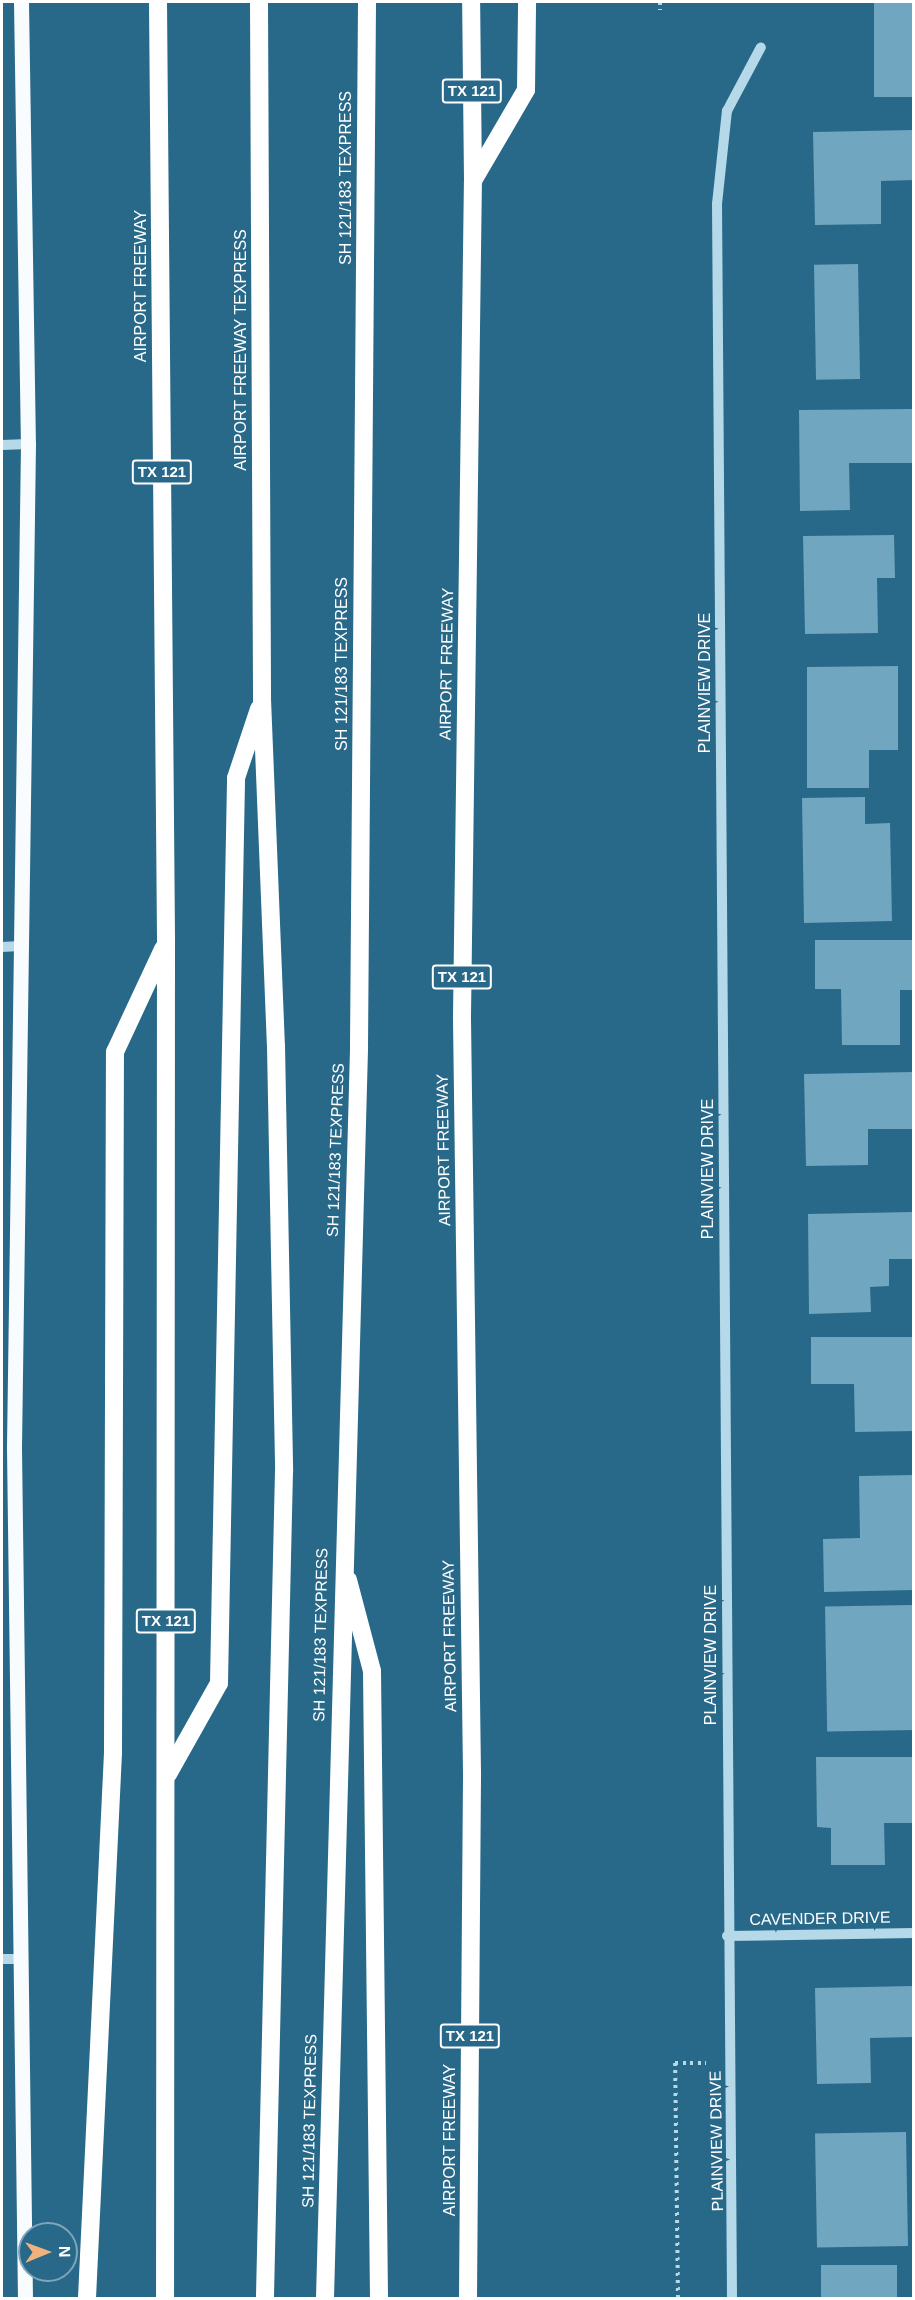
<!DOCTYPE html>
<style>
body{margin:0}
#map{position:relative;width:915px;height:2300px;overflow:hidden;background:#286989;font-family:Arial,sans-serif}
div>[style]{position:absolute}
.building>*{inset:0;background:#70a6bf;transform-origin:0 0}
.path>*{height:4px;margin-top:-2px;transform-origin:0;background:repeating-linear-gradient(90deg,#b5d9e9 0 3px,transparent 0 7.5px)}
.minor>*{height:10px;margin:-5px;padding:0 5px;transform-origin:5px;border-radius:5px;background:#b5d9e9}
.major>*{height:15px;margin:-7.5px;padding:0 7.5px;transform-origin:7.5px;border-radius:7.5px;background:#f8fcfe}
.highway>*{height:18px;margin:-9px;padding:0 9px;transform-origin:9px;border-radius:9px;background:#fff}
span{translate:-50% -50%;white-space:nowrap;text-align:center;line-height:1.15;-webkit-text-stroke:6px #286989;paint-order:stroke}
.shield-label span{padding:2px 4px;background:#286989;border:2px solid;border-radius:4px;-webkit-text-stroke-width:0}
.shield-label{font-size:15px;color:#fff;font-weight:700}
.street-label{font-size:16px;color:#fff}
.frame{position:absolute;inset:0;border:3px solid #fff;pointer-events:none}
.north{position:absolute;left:18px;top:2222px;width:60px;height:60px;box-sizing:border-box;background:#286989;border:2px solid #7ea5b8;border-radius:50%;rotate:89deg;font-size:16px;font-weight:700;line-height:24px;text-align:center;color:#fff}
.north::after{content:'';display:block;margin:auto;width:21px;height:27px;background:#f1b37b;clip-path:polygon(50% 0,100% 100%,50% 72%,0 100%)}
</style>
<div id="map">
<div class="building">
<div style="left:874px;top:3px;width:40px;height:94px"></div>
<div style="clip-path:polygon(914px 130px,914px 180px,881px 181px,881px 224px,815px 225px,813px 132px)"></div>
<div style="left:858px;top:264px;width:115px;height:44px;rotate:89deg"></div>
<div style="clip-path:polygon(914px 409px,914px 463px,849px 463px,850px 510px,800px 511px,799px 410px)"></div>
<div style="clip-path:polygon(894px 535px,895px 578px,877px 578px,878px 633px,805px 634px,803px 536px)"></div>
<div style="clip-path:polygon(898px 666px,898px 750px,869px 750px,869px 788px,807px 788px,807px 667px)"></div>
<div style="clip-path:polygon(865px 797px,865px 824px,890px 823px,892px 921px,804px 923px,802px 798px)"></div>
<div style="clip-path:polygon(815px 940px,914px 940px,914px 990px,900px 990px,900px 1045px,842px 1045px,841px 989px,815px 989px)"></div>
<div style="clip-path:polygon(914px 1072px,914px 1129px,868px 1129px,868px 1165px,806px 1166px,804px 1074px)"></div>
<div style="clip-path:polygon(914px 1212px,914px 1259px,889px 1259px,889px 1286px,870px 1287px,871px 1312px,809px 1314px,808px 1214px)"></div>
<div style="clip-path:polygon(811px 1337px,914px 1337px,914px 1431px,855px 1432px,854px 1384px,811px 1384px)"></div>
<div style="clip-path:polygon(914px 1475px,914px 1590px,824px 1592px,823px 1539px,860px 1538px,859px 1476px)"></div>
<div style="left:912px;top:1605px;width:125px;height:87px;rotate:89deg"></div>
<div style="clip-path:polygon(816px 1757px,914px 1757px,914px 1823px,884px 1823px,885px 1865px,831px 1865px,831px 1828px,817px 1827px)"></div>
<div style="clip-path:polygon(914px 1986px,914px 2037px,870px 2038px,871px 2083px,817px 2084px,815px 1988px)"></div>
<div style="left:906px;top:2132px;width:114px;height:91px;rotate:89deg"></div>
<div style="left:821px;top:2265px;width:76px;height:33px"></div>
</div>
<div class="path">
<div style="left:660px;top:2px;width:8px;rotate:90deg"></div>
<div style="left:678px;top:2298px;width:235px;rotate:-90.7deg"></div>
<div style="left:675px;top:2063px;width:31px"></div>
</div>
<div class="minor">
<div style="left:2px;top:445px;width:26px;rotate:-2deg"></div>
<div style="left:2px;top:947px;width:22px;rotate:-3deg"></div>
<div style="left:727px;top:1936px;width:187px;rotate:-0.9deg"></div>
<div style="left:2px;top:1959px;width:17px"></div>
<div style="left:732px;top:2298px;width:2094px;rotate:-90.41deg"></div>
<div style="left:717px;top:204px;width:94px;rotate:-83.9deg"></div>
<div style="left:727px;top:111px;width:72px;rotate:-62deg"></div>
</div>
<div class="major">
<div style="left:21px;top:2px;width:442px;rotate:89.1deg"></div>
<div style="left:28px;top:444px;width:1004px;rotate:90.8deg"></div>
<div style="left:14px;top:1448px;width:850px;rotate:89.26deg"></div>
</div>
<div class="highway">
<div style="left:158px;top:2px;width:941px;rotate:89.51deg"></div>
<div style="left:166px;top:943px;width:1355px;rotate:90.04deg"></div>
<div style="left:259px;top:2px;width:697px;rotate:89.75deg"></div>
<div style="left:262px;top:699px;width:347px;rotate:87.7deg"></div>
<div style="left:276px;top:1046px;width:425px;rotate:88.9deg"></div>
<div style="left:284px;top:1471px;width:827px;rotate:91.32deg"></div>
<div style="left:474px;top:179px;width:103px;rotate:-59.7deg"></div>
<div style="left:526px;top:90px;width:88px;rotate:-89.3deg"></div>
<div style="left:348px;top:1580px;width:94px;rotate:75.2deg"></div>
<div style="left:372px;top:1671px;width:627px;rotate:89.36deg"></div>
<div style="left:168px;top:1774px;width:104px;rotate:-60.7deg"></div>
<div style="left:219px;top:1683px;width:905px;rotate:-88.92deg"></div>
<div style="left:236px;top:778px;width:73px;rotate:-71.6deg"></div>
<div style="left:87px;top:2298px;width:547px;rotate:-87.27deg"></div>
<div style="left:113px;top:1752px;width:700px;rotate:-89.84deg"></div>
<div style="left:115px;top:1052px;width:114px;rotate:-65deg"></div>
<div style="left:325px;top:2298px;width:1252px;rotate:-88.44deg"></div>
<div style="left:359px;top:1046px;width:1044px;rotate:-89.56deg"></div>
<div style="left:468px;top:2298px;width:525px;rotate:-89.56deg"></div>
<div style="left:472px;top:1773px;width:757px;rotate:-90.76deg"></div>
<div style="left:462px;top:1016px;width:835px;rotate:-89.25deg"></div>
<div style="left:473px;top:181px;width:179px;rotate:-90.6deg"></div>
</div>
<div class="shield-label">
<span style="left:472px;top:91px">TX 121</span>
<span style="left:162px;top:472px">TX 121</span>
<span style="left:462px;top:977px">TX 121</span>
<span style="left:166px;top:1621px">TX 121</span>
<span style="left:470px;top:2036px">TX 121</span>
</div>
<div class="street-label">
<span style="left:346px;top:178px;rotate:-90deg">SH 121/183 TEXPRESS</span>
<span style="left:141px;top:286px;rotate:-90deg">AIRPORT FREEWAY</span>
<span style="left:241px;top:350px;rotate:-90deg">AIRPORT FREEWAY TEXPRESS</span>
<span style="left:342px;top:664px;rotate:-90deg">SH 121/183 TEXPRESS</span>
<span style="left:447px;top:664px;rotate:-89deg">AIRPORT FREEWAY</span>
<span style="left:705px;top:683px;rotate:-90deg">PLAINVIEW DRIVE</span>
<span style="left:336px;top:1150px;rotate:-88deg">SH 121/183 TEXPRESS</span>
<span style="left:444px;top:1150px;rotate:-91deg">AIRPORT FREEWAY</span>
<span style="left:708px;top:1169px;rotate:-90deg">PLAINVIEW DRIVE</span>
<span style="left:321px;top:1635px;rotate:-89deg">SH 121/183 TEXPRESS</span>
<span style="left:450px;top:1636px;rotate:-91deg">AIRPORT FREEWAY</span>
<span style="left:711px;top:1655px;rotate:-90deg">PLAINVIEW DRIVE</span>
<span style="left:820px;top:1919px;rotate:-1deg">CAVENDER DRIVE</span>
<span style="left:310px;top:2121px;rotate:-89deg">SH 121/183 TEXPRESS</span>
<span style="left:450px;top:2140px;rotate:-90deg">AIRPORT FREEWAY</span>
<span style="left:717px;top:2141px;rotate:-91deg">PLAINVIEW DRIVE</span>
</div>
<div class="frame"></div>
<div class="north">N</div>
</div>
